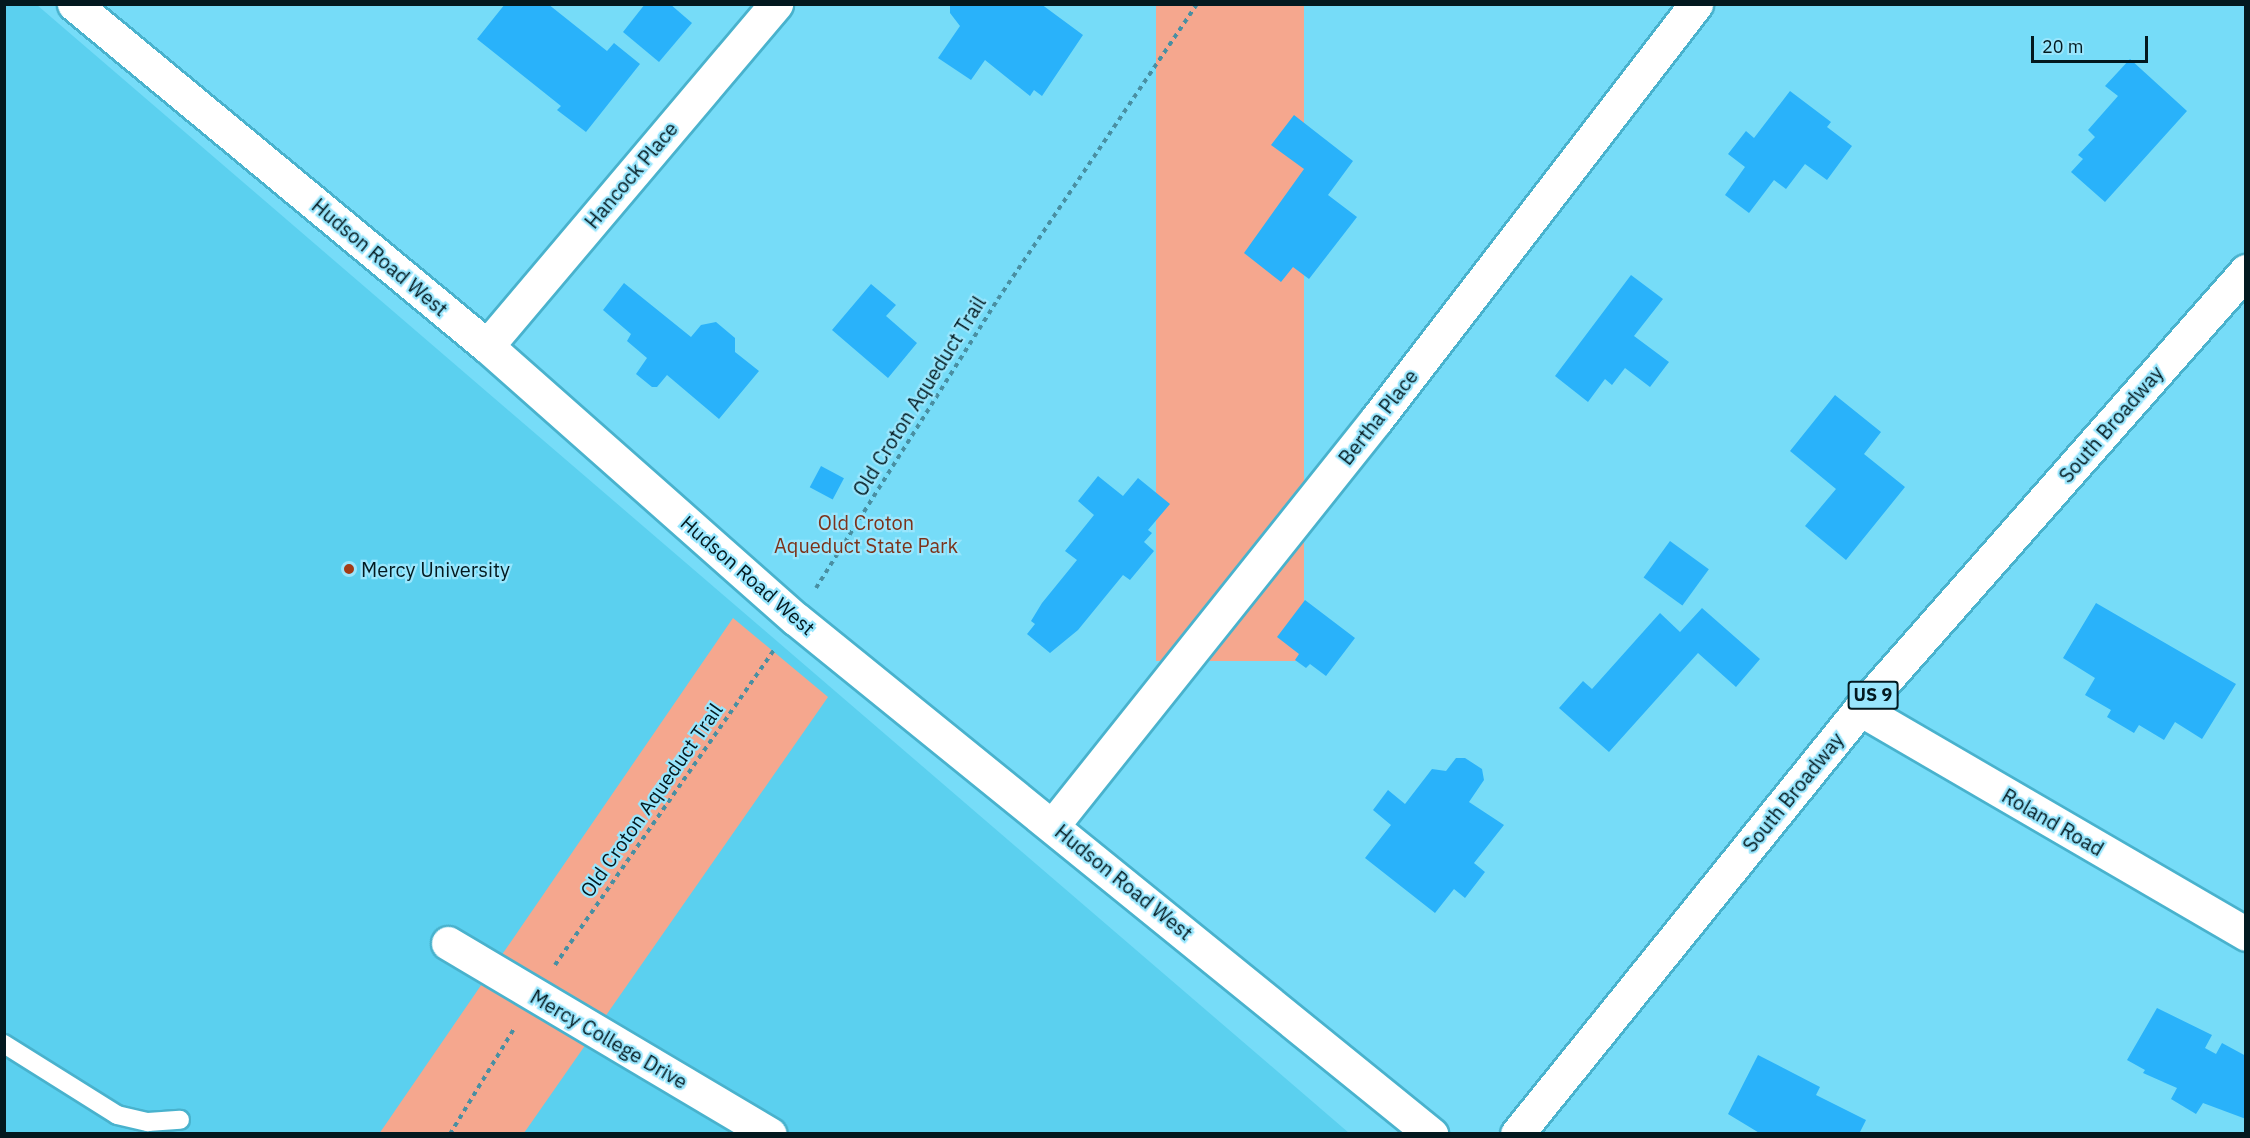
<!DOCTYPE html>
<style>
body{margin:0}
#map{position:relative;width:2250px;height:1138px;overflow:hidden;background:#76dcf8;font-family:"IBM Plex Sans",sans-serif}
div>[style]{position:absolute}
.built>*{inset:0;background:#5bd0ef}
.green>*{inset:0;background:#f5a78e;transform-origin:0 0}
.building>*{inset:0;background:#29b2fa;transform-origin:0 0}
.path>*{height:4px;margin-top:-2px;transform-origin:0;background:repeating-linear-gradient(90deg,#498fa2 0 4.5px,transparent 0 9px)}
.roads{filter:drop-shadow(2px 0 #49b2cd) drop-shadow(-2px 0 #49b2cd) drop-shadow(0 2px #49b2cd) drop-shadow(0 -2px #49b2cd)}
.lane>*{height:18px;margin:-9px;padding:0 9px;transform-origin:9px;border-radius:9px;background:#fff}
.street>*{height:33px;margin:-16.5px;padding:0 16.5px;transform-origin:16.5px;border-radius:16.5px;background:#fff}
.primary>*{height:33px;margin:-16.5px;padding:0 16.5px;transform-origin:16.5px;border-radius:16.5px;background:#fff}
.dots>*{width:16px;height:16px;translate:-50% -50%;box-sizing:border-box;border:3px solid #99e6fd;border-radius:50%}
span{translate:-50% -50%;white-space:nowrap;text-align:center;line-height:1.15;-webkit-text-stroke:4.5px #99e6fd;paint-order:stroke}
.shield-label span{padding:2px 4px;background:#99e6fd;border:2px solid;border-radius:4px;-webkit-text-stroke-width:0}
.shield-label{font-size:18px;color:#03191f;font-weight:700}
.street-label{font-size:20px;color:#03191f}
.park-label{font-size:20px;color:#7c321a}
.poi-label{font-size:20px;color:#03191f}
.left{translate:0 -50%;text-align:left}
.frame{position:absolute;inset:0;border:6px solid #03191f;pointer-events:none}
.scale{position:absolute;left:2031px;top:36px;width:117px;height:27px;box-sizing:border-box;border:3px solid #03191f;border-top:0;padding-left:8px;font-size:18px;line-height:21px;white-space:nowrap;color:#03191f;-webkit-text-stroke:4px #99e6fd;paint-order:stroke}
</style>
<div id="map">
<div class="built">
<div style="clip-path:polygon(5px 4px,37px 5px,1349px 1133px,5px 1134px)"></div>
</div>
<div class="green">
<div style="left:1156px;top:5px;width:148px;height:656px"></div>
<div style="clip-path:polygon(733px 618px,828px 697px,524px 1133px,379px 1134px)"></div>
</div>
<div class="building">
<div style="clip-path:polygon(505px 4px,548px 4px,607px 51px,614px 43px,640px 64px,586px 132px,557px 110px,561px 106px,477px 39px)"></div>
<div style="clip-path:polygon(645px 4px,670px 4px,692px 23px,659px 62px,623px 32px)"></div>
<div style="clip-path:polygon(950px 4px,1041px 4px,1083px 35px,1042px 96px,1034px 90px,1030px 96px,985px 60px,971px 80px,938px 58px,960px 26px,950px 13px)"></div>
<div style="clip-path:polygon(2130px 59px,2187px 111px,2105px 202px,2071px 172px,2083px 159px,2078px 155px,2095px 137px,2088px 130px,2118px 96px,2105px 86px)"></div>
<div style="clip-path:polygon(1790px 91px,1831px 122px,1827px 127px,1852px 146px,1827px 180px,1805px 164px,1786px 189px,1774px 180px,1749px 213px,1725px 195px,1745px 167px,1728px 154px,1746px 131px,1754px 138px)"></div>
<div style="clip-path:polygon(1294px 115px,1353px 161px,1328px 195px,1357px 217px,1309px 279px,1293px 267px,1281px 282px,1244px 253px,1304px 169px,1271px 145px)"></div>
<div style="clip-path:polygon(1631px 275px,1663px 299px,1634px 336px,1669px 362px,1650px 387px,1625px 368px,1612px 385px,1605px 379px,1588px 402px,1555px 376px)"></div>
<div style="clip-path:polygon(624px 283px,691px 337px,701px 325px,716px 322px,735px 338px,735px 352px,759px 371px,719px 419px,667px 375px,657px 387px,652px 387px,636px 374px,647px 358px,627px 341px,631px 334px,603px 310px)"></div>
<div style="clip-path:polygon(871px 284px,896px 305px,886px 316px,917px 343px,888px 378px,832px 330px)"></div>
<div style="clip-path:polygon(1835px 395px,1881px 432px,1864px 454px,1905px 487px,1846px 560px,1805px 526px,1836px 489px,1790px 451px)"></div>
<div style="left:821px;top:466px;width:26px;height:24px;rotate:28deg"></div>
<div style="clip-path:polygon(1098px 476px,1123px 496px,1138px 478px,1170px 504px,1148px 530px,1152px 533px,1144px 542px,1154px 551px,1130px 580px,1123px 575px,1078px 630px,1050px 653px,1027px 634px,1035px 624px,1031px 621px,1042px 603px,1077px 560px,1065px 551px,1094px 515px,1078px 501px)"></div>
<div style="left:1670px;top:541px;width:48px;height:45px;rotate:36deg"></div>
<div style="clip-path:polygon(1305px 600px,1355px 638px,1326px 676px,1310px 664px,1306px 668px,1295px 660px,1299px 654px,1277px 637px)"></div>
<div style="clip-path:polygon(2096px 603px,2236px 684px,2202px 739px,2175px 722px,2164px 740px,2139px 725px,2134px 733px,2107px 717px,2111px 710px,2085px 695px,2095px 678px,2063px 658px)"></div>
<div style="clip-path:polygon(1702px 608px,1760px 659px,1736px 687px,1698px 653px,1609px 752px,1559px 708px,1583px 681px,1592px 689px,1660px 613px,1680px 632px)"></div>
<div style="clip-path:polygon(1456px 758px,1465px 758px,1482px 769px,1484px 780px,1469px 802px,1504px 825px,1474px 863px,1485px 872px,1465px 898px,1454px 889px,1435px 913px,1365px 858px,1391px 825px,1373px 810px,1388px 790px,1405px 804px,1432px 769px,1446px 771px)"></div>
<div style="clip-path:polygon(2157px 1008px,2212px 1035px,2205px 1048px,2216px 1054px,2222px 1043px,2246px 1056px,2246px 1119px,2203px 1103px,2196px 1114px,2171px 1099px,2177px 1088px,2143px 1073px,2145px 1070px,2127px 1060px)"></div>
<div style="clip-path:polygon(1758px 1055px,1820px 1087px,1816px 1095px,1866px 1120px,1859px 1134px,1761px 1134px,1728px 1114px)"></div>
</div>
<div class="path">
<div style="left:816px;top:588px;width:342px;rotate:-57.8deg"></div>
<div style="left:998px;top:299px;width:356px;rotate:-56deg"></div>
<div style="left:555px;top:965px;width:385px;rotate:-55.2deg"></div>
<div style="left:450px;top:1134px;width:125px;rotate:-58.7deg"></div>
</div>
<div class="roads">
<div class="lane">
<div style="left:4px;top:1044px;width:133px;rotate:32.1deg"></div>
<div style="left:117px;top:1115px;width:32px;rotate:13deg"></div>
<div style="left:148px;top:1122px;width:32px;rotate:-4deg"></div>
</div>
<div class="street">
<div style="left:74px;top:4px;width:536px;rotate:39.63deg"></div>
<div style="left:487px;top:346px;width:412px;rotate:41.5deg"></div>
<div style="left:796px;top:619px;width:818px;rotate:39.04deg"></div>
<div style="left:487px;top:346px;width:448px;rotate:-49.8deg"></div>
<div style="left:1860px;top:709px;width:447px;rotate:30.2deg"></div>
<div style="left:1053px;top:825px;width:518px;rotate:-51.43deg"></div>
<div style="left:1376px;top:420px;width:525px;rotate:-52.43deg"></div>
<div style="left:448px;top:943px;width:374px;rotate:30.7deg"></div>
</div>
<div class="primary">
<div style="left:1517px;top:1134px;width:546px;rotate:-51.09deg"></div>
<div style="left:1860px;top:709px;width:584px;rotate:-48.61deg"></div>
</div>
</div>
<div class="dots">
<div style="left:349px;top:569px;background:#a23b17"></div>
</div>
<div class="shield-label">
<span style="left:1873px;top:695px">US 9</span>
</div>
<div class="street-label">
<span style="left:631px;top:175px;rotate:-50deg">Hancock Place</span>
<span style="left:380px;top:257px;rotate:40deg">Hudson Road West</span>
<span style="left:919px;top:396px;rotate:-58deg">Old Croton Aqueduct Trail</span>
<span style="left:1378px;top:417px;rotate:-52deg">Bertha Place</span>
<span style="left:2111px;top:424px;rotate:-49deg">South Broadway</span>
<span style="left:748px;top:575px;rotate:41deg">Hudson Road West</span>
<span style="left:1793px;top:792px;rotate:-51deg">South Broadway</span>
<span style="left:651px;top:800px;rotate:-55deg">Old Croton Aqueduct Trail</span>
<span style="left:2053px;top:822px;rotate:30deg">Roland Road</span>
<span style="left:1124px;top:882px;rotate:39deg">Hudson Road West</span>
<span style="left:609px;top:1039px;rotate:30deg">Mercy College Drive</span>
</div>
<div class="park-label">
<span style="left:866px;top:534px">Old Croton<br>Aqueduct State Park</span>
</div>
<div class="poi-label">
<span class="left" style="left:361px;top:569px">Mercy University</span>
</div>
<div class="frame"></div>
<div class="scale">20 m</div>
</div>
